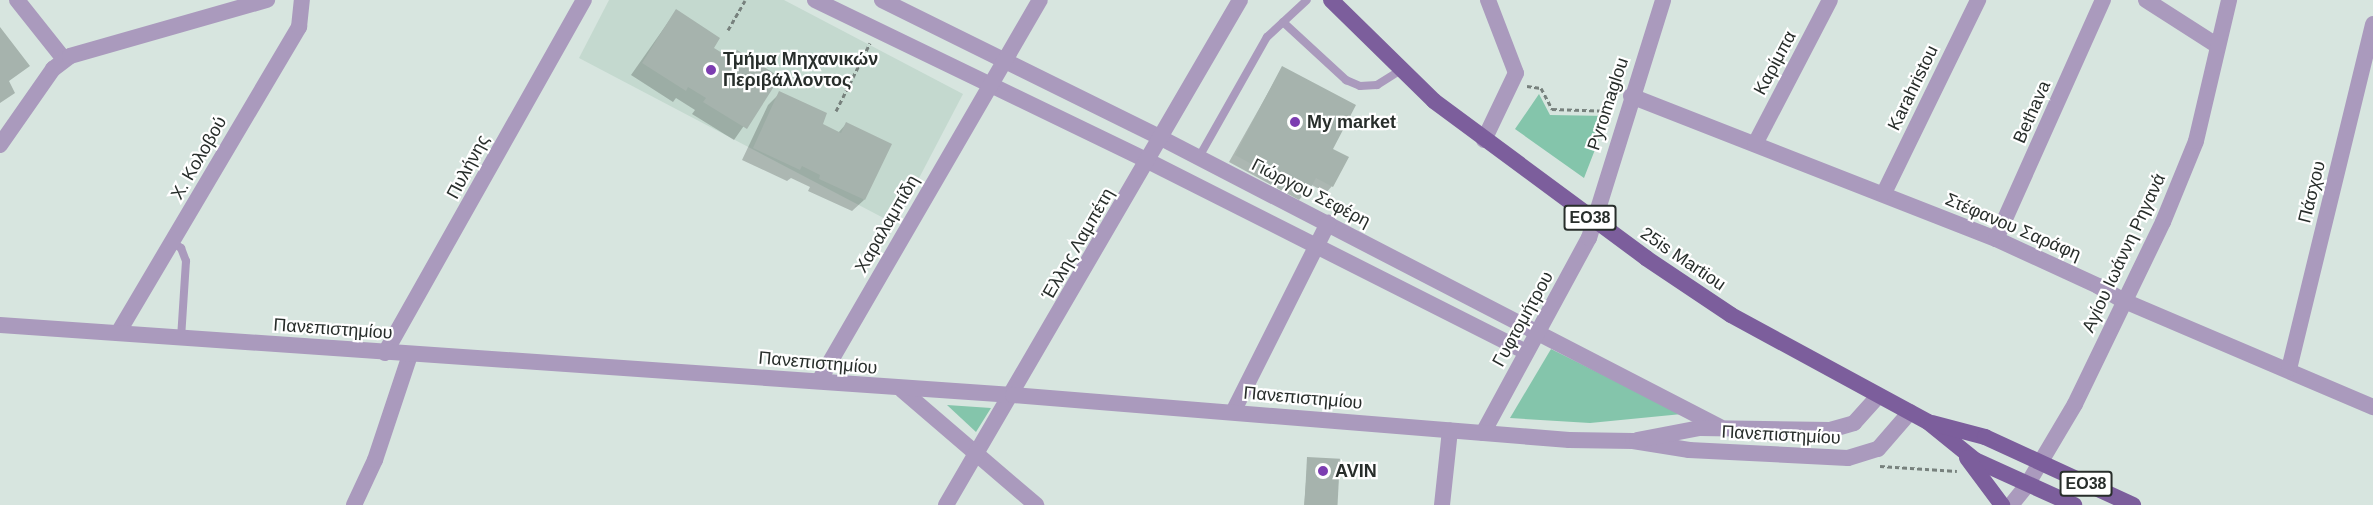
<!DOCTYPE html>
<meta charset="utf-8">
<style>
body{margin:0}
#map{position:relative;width:2373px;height:505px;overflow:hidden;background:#d7e5df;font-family:Helvetica,sans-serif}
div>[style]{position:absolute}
.built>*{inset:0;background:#c4d9cf}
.green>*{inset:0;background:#84c5ab}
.shadow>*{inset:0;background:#0003}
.building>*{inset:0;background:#a6b3ad;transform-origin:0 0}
.path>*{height:3px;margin-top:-1.5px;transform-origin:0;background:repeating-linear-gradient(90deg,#77817d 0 4.5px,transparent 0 7.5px)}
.service>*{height:8px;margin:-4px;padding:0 4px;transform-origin:4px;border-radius:4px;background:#aa9abd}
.minor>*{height:16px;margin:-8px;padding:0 8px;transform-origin:8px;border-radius:8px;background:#aa9abd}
.tertiary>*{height:16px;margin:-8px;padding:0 8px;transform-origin:8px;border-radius:8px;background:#aa9abd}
.primary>*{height:16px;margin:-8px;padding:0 8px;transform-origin:8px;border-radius:8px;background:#7c5e9c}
.dots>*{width:16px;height:16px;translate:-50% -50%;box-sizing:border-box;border:3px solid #fff;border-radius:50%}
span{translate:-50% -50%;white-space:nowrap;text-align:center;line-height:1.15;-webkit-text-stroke:4.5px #fff;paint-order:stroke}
.shield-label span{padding:2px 4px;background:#fff;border:2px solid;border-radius:4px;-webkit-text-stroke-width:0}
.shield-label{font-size:16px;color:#282e2b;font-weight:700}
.poi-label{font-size:18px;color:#282e2b;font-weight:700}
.left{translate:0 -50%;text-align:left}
.street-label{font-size:18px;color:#282e2b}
</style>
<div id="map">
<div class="built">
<div style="clip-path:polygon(609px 0,784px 0,963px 94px,895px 224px,579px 58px)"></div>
</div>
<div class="green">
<div style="clip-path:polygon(1539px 94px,1550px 115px,1608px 116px,1584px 178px,1515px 129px)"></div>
<div style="clip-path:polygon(1551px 349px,1682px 414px,1590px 423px,1510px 418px)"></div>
<div style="clip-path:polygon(947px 405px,991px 408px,976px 432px)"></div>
</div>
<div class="shadow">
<div style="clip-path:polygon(676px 11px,712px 48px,730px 59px,738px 51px,778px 77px,734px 140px,692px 114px,695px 110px,676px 98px,673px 102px,631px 75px)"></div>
<div style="clip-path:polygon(1282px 68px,1332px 186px,1326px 193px,1312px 185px,1299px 200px,1229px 162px)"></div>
<div style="clip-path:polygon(780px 93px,821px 125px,838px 133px,846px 124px,864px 200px,852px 211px,808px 191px,810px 187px,791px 178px,787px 181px,742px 160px,768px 105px)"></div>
<div style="clip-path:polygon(1308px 459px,1337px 505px,1304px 505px)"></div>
</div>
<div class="building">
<div style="clip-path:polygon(676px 9px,720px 38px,714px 48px,732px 59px,737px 50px,780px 77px,747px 129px,703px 102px,706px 98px,688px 87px,686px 91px,642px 63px)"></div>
<div style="clip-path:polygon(0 27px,30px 66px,9px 81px,15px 93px,0 103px)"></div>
<div style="clip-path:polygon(1282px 66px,1356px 105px,1333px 149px,1349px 157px,1333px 187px,1316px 178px,1307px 194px,1235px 155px)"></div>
<div style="clip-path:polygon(779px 91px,827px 113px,823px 124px,841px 133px,846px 122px,892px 144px,865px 200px,819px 179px,820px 175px,802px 166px,800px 170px,753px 148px)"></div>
<div style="left:1307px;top:457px;width:33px;height:48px;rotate:3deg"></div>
</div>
<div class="path">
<div style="left:728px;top:30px;width:34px;rotate:-60deg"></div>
<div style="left:1527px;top:86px;width:14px;rotate:8deg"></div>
<div style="left:1541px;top:88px;width:24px;rotate:62deg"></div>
<div style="left:1552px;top:109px;width:61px;rotate:1.9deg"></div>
<div style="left:836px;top:111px;width:76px;rotate:-63.4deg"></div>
<div style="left:1880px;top:466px;width:77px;rotate:3.7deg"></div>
</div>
<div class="service">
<div style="left:1283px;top:22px;width:86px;rotate:42.6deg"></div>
<div style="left:1346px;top:80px;width:15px;rotate:23deg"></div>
<div style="left:1360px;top:86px;width:17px;rotate:-3deg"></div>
<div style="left:1377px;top:85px;width:26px;rotate:-32deg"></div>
<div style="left:1199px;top:157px;width:138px;rotate:-60.5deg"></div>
<div style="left:1267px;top:37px;width:54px;rotate:-42.8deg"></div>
<div style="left:172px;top:242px;width:11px;rotate:34deg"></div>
<div style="left:181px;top:248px;width:14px;rotate:69deg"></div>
<div style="left:186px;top:261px;width:77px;rotate:93.7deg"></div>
</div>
<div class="minor">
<div style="left:17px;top:0;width:75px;rotate:51.5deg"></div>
<div style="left:815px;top:0;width:370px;rotate:25.8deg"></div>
<div style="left:1148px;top:161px;width:424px;rotate:26.8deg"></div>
<div style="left:882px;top:0;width:311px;rotate:26.3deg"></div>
<div style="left:1161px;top:138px;width:629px;rotate:27.34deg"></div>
<div style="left:2146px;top:0;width:83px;rotate:32.7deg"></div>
<div style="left:1631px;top:96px;width:392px;rotate:21.4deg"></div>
<div style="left:1996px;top:239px;width:112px;rotate:24.7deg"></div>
<div style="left:2098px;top:286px;width:28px;rotate:30deg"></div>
<div style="left:2122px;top:300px;width:273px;rotate:23.1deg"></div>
<div style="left:1484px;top:140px;width:74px;rotate:-64.5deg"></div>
<div style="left:1516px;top:73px;width:78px;rotate:-111deg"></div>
<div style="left:1755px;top:144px;width:162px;rotate:-62.5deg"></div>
<div style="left:0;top:145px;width:93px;rotate:-55.1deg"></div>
<div style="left:53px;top:69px;width:21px;rotate:-37deg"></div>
<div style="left:70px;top:56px;width:205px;rotate:-15.9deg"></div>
<div style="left:1884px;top:193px;width:215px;rotate:-64deg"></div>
<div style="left:1996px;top:239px;width:262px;rotate:-65.9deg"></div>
<div style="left:118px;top:333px;width:356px;rotate:-59.4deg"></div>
<div style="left:299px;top:27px;width:27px;rotate:-84deg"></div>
<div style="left:385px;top:353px;width:405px;rotate:-60.6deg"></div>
<div style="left:2289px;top:369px;width:355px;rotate:-76.3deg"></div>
<div style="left:819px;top:381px;width:440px;rotate:-59.9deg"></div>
<div style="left:902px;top:390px;width:177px;rotate:40.6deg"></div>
<div style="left:1233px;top:412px;width:212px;rotate:-63.3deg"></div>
<div style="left:1483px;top:433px;width:222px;rotate:-61.5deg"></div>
<div style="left:1589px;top:238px;width:249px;rotate:-72.7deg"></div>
<div style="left:354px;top:505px;width:50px;rotate:-65deg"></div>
<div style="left:375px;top:460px;width:111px;rotate:-71.6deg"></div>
<div style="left:946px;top:505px;width:584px;rotate:-59.79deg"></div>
<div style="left:1442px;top:505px;width:75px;rotate:-83.9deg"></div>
</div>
<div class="tertiary">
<div style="left:0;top:325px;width:1015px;rotate:3.95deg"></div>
<div style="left:1013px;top:395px;width:558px;rotate:4.63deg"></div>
<div style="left:1569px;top:440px;width:64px;rotate:0.9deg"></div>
<div style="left:1633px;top:441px;width:57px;rotate:9.1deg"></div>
<div style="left:1689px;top:450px;width:159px;rotate:2.9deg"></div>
<div style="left:1848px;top:458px;width:31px;rotate:-17deg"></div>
<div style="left:1878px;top:449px;width:49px;rotate:-49.1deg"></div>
<div style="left:1637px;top:440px;width:64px;rotate:-10.8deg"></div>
<div style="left:1700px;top:428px;width:130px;rotate:0.9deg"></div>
<div style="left:1830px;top:430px;width:25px;rotate:-16deg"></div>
<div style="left:1854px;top:423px;width:36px;rotate:-48deg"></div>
<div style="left:2011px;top:505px;width:26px;rotate:-51deg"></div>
<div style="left:2027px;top:485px;width:94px;rotate:-59.3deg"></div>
<div style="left:2075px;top:404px;width:202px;rotate:-64.2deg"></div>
<div style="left:2163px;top:222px;width:87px;rotate:-67.8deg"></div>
<div style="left:2196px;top:141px;width:145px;rotate:-76.8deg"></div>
</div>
<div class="primary">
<div style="left:1331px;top:0;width:144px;rotate:44.4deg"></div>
<div style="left:1434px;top:101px;width:264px;rotate:36.5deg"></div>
<div style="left:1646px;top:258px;width:102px;rotate:33.8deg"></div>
<div style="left:1731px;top:315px;width:224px;rotate:28.5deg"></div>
<div style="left:1928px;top:422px;width:60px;rotate:39deg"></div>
<div style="left:1975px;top:460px;width:109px;rotate:24.4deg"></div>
<div style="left:1932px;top:423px;width:55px;rotate:14.8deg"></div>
<div style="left:1985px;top:437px;width:163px;rotate:24.7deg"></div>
<div style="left:1967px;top:458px;width:59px;rotate:53.3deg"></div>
</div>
<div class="dots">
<div style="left:711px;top:70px;background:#7c3db1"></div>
<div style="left:1295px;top:122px;background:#7c3db1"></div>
<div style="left:1323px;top:471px;background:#7c3db1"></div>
</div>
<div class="shield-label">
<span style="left:1590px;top:218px">ΕΟ38</span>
<span style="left:2086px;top:484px">ΕΟ38</span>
</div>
<div class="poi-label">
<span class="left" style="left:723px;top:70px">Τμήμα Μηχανικών<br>Περιβάλλοντος</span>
<span class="left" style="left:1307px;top:122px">My market</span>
<span class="left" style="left:1335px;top:471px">AVIN</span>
</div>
<div class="street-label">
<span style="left:1775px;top:63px;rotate:-62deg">Καρίμπα</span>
<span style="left:1913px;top:88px;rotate:-64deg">Karahristou</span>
<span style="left:1608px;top:104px;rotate:-72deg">Pyromaglou</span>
<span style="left:2032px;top:112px;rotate:-66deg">Bethava</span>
<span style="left:199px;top:158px;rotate:-60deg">Χ. Κολοβού</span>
<span style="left:468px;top:167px;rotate:-62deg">Πυλήνης</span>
<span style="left:2312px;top:192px;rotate:-76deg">Πάσχου</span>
<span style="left:1311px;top:193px;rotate:27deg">Γιώργου Σεφέρη</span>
<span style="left:887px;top:224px;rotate:-60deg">Χαραλαμπίδη</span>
<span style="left:2013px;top:227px;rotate:23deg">Στέφανου Σαράφη</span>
<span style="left:1078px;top:244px;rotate:-60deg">Έλλης Λαμπέτη</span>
<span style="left:2124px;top:253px;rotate:-65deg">Αγίου Ιωάννη Ρηγανά</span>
<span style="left:1683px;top:259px;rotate:34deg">25is Martiou</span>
<span style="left:1523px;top:319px;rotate:-61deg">Γυφτομήτρου</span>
<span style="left:333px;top:329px;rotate:4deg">Πανεπιστημίου</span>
<span style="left:818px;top:363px;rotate:5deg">Πανεπιστημίου</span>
<span style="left:1303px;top:398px;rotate:5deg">Πανεπιστημίου</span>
<span style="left:1781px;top:435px;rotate:3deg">Πανεπιστημίου</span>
</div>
</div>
